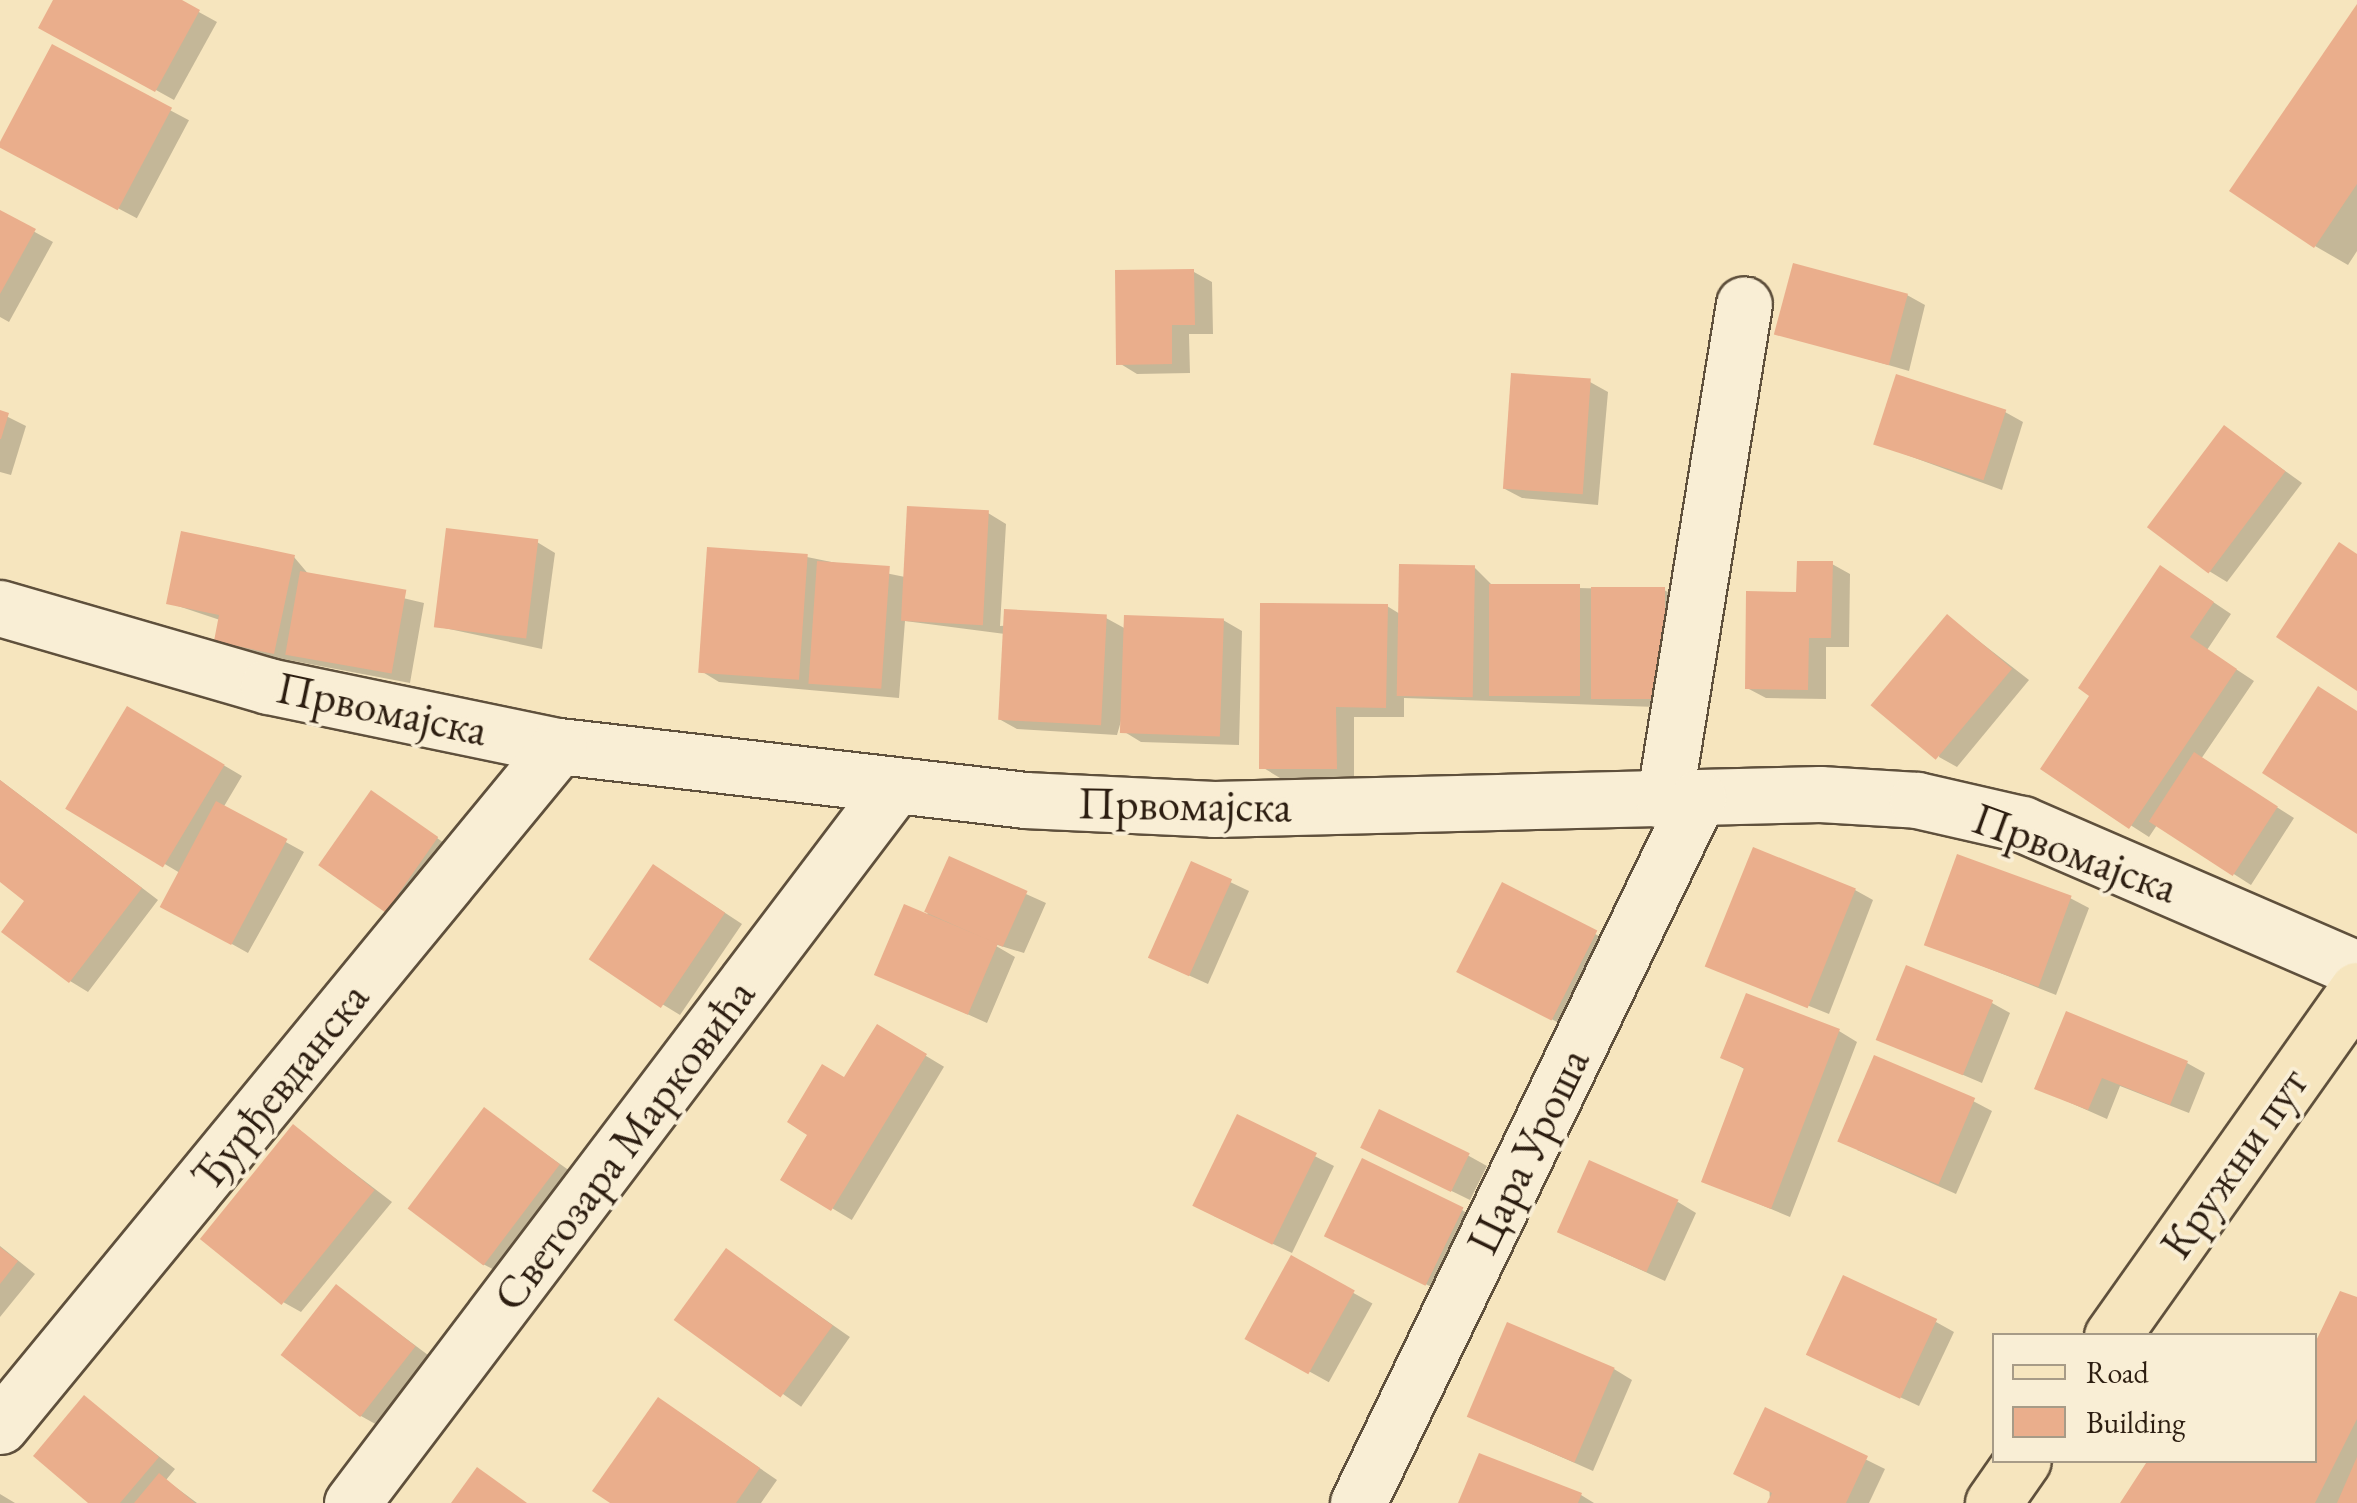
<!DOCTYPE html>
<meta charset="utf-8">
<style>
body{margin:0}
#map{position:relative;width:2357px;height:1503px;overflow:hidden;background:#f6e5be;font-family:"EB Garamond",serif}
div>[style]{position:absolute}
.shadow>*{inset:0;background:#0003;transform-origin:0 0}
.building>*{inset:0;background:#eaae8c;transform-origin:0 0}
.roads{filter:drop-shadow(2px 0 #5f503c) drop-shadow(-2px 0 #5f503c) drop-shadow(0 2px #5f503c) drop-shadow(0 -2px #5f503c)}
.minor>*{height:55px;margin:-27.5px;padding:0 27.5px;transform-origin:27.5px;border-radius:27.5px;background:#f9eed5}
.major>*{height:55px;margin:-27.5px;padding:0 27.5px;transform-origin:27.5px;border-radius:27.5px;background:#f6e5be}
span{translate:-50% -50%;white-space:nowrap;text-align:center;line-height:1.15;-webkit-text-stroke:8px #f9eed5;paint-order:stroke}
.street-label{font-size:45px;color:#2d1e11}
.legend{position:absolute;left:1992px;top:1333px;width:325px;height:130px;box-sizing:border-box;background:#f9eed5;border:2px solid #a79b87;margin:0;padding:12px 18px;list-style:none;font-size:30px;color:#2d1e11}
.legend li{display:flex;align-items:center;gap:20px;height:50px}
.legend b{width:50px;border:2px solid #a79b87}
</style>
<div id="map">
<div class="shadow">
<div style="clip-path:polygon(56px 0,177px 0,217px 22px,174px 100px,42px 27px)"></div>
<div style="clip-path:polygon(2357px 8px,2357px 251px,2348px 265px,2315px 246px)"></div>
<div style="left:53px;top:48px;width:154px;height:111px;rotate:28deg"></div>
<div style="clip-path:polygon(0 213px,53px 242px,9px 322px,0 317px)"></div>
<div style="clip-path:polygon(1194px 272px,1212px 282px,1213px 334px,1189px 334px,1190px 373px,1137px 374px,1119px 363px)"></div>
<div style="clip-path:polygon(1907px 295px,1925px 305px,1909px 371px,1778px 333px)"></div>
<div style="clip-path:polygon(1590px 382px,1608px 392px,1598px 505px,1522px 498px,1503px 488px)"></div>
<div style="clip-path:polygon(2005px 412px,2023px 422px,2002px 490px,1877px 444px)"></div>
<div style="clip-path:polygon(0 413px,26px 426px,11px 475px,0 472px)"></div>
<div style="clip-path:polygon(2225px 428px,2302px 483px,2227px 582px,2209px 571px)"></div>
<div style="clip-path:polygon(988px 513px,1006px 524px,1000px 626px,1106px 618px,1126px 629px,1223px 620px,1242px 631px,1239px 745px,1141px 742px,1123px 731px,1123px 714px,1117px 735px,1017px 729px,999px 719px,1005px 634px,905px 621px,899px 698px,719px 682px,701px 671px,807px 557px,905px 577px)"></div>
<div style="clip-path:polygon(537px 542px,555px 553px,542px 649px,435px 626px)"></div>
<div style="clip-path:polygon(294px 557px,310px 576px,424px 603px,410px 683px,235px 650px,216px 640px,220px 620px,169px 603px)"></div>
<div style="clip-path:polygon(1832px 564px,1850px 574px,1849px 647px,1826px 647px,1826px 699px,1766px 698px,1747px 688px,1799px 594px)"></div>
<div style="clip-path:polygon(1475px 568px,1493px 586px,1664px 590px,1683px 600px,1683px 708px,1404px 698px,1404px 717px,1354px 717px,1354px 778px,1280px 778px,1262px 767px,1387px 606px,1400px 614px)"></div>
<div style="clip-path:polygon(2179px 579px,2231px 614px,2207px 650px,2254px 681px,2201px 759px,2294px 818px,2251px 885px,2157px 825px,2149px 837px,2043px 769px)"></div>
<div style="clip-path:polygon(1948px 617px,2029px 680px,1957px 767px,1939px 757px)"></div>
<div style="clip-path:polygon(128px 709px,242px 776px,223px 808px,304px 852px,248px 953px,162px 905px,180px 873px,70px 808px)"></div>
<div style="clip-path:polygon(0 780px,158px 900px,88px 992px,70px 981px,28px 900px,0 879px)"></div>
<div style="clip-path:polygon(389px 804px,454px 850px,403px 921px,384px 911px)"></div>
<div style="clip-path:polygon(950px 860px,1046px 903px,1024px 953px,991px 943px,1015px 957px,987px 1023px,878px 974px,926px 917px)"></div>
<div style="clip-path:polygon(1192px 864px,1249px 891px,1208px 984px,1168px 966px)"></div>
<div style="clip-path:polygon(672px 878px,742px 924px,680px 1015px,662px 1004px)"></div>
<div style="clip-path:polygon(1503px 885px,1614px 944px,1571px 1029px,1476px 981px)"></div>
<div style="clip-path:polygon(1855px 890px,1873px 900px,1829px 1014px,1710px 966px)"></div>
<div style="clip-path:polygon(2070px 898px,2089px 908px,2056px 995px,1926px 944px)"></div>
<div style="clip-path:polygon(1992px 1003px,2010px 1013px,1982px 1083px,1879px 1039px)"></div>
<div style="left:878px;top:1027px;width:77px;height:179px;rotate:31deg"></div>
<div style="clip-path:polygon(1839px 1031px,1857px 1042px,1790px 1217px,1704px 1181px,1746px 1070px,1723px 1057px)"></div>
<div style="clip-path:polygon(2187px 1063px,2205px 1073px,2189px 1113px,2120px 1086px,2107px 1119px,2037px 1088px)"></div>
<div style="clip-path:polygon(1973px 1101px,1992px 1111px,1956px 1194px,1857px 1150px)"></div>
<div style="clip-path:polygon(485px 1111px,577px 1176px,502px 1274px,483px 1264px)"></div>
<div style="clip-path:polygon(1238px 1117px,1334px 1166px,1292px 1253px,1214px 1216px)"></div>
<div style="clip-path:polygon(294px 1127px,392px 1202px,301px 1312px,283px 1302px)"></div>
<div style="clip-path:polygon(1469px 1156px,1487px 1166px,1470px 1200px,1382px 1157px)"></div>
<div style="clip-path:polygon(1678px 1202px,1696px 1213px,1665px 1281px,1578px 1241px)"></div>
<div style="clip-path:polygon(1462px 1210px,1480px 1221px,1444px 1293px,1345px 1245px)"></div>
<div style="clip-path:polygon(0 1246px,35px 1274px,0 1317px)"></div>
<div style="left:727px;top:1251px;width:150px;height:85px;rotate:35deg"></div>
<div style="left:1292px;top:1259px;width:92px;height:90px;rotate:29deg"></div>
<div style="clip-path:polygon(337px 1287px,432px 1358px,379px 1426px,361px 1416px)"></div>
<div style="clip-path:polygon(2357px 1300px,2357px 1503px,2123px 1503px,2314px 1460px)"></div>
<div style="clip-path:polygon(1936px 1322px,1954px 1332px,1919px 1406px,1827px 1363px)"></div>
<div style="clip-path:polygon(1614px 1369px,1632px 1380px,1593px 1471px,1469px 1416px)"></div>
<div style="clip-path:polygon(85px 1398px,175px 1469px,166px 1480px,197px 1503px,92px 1503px)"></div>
<div style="clip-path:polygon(1766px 1410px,1885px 1469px,1869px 1503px,1770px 1503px)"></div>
<div style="clip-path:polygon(677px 1411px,777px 1480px,761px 1503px,614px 1503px)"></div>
<div style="clip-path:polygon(1480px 1456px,1581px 1495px,1594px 1503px,1461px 1503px)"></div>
<div style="clip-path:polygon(0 1494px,15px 1503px,16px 1503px,0 1503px)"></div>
</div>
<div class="building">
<div style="clip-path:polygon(53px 0,182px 0,200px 10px,155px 92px,38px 28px)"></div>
<div style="clip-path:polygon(2357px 4px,2357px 184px,2314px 248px,2229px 191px)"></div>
<div style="left:52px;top:44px;width:136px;height:116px;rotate:28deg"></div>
<div style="clip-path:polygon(0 210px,36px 229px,0 294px)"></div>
<div style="left:1793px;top:263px;width:119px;height:74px;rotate:15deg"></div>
<div style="clip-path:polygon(1194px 269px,1195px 325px,1172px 325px,1172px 364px,1116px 365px,1115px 270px)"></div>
<div style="left:1511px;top:373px;width:80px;height:116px;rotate:4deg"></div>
<div style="left:1896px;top:374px;width:116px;height:74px;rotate:18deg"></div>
<div style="clip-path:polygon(0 410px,9px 413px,1px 439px,0 439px)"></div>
<div style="left:2224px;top:425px;width:77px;height:128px;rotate:37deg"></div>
<div style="left:907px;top:506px;width:82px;height:115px;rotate:3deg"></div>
<div style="left:446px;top:528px;width:93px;height:100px;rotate:7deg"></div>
<div style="clip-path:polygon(181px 531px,295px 555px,274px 654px,214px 641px,219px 615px,166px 604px)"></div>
<div style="clip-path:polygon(2339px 542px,2357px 554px,2357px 691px,2276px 637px)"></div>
<div style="left:707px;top:547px;width:101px;height:126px;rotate:4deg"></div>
<div style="left:817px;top:561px;width:73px;height:123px;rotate:4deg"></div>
<div style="clip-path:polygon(1797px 561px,1833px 561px,1831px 638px,1809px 638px,1808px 690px,1745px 689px,1746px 591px,1796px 592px)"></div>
<div style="left:1399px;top:564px;width:76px;height:132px;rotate:1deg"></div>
<div style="clip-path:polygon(2160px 565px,2214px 602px,2190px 637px,2237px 669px,2129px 829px,2040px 769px,2089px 696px,2078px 688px)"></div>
<div style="left:300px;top:571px;width:108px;height:85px;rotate:10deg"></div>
<div style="left:1489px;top:584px;width:91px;height:112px"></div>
<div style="left:1591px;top:587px;width:74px;height:112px"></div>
<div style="clip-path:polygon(1260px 603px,1388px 604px,1386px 708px,1336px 707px,1337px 769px,1259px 769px)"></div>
<div style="left:1004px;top:609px;width:103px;height:111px;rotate:3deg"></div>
<div style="left:1947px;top:614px;width:85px;height:119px;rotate:40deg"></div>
<div style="left:1124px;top:615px;width:100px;height:118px;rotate:2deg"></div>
<div style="clip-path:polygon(2318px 686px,2357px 711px,2357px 834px,2262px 773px)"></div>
<div style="left:127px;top:706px;width:114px;height:120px;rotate:31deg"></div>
<div style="left:2194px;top:752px;width:100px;height:83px;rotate:33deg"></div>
<div style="clip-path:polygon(0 780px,142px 888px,69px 983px,1px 932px,24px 901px,0 882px)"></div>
<div style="left:371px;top:790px;width:82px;height:92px;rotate:35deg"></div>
<div style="left:216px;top:801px;width:81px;height:120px;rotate:28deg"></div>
<div style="left:1753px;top:847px;width:111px;height:129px;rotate:22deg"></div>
<div style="left:1957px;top:854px;width:122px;height:97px;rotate:20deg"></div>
<div style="left:949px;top:856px;width:86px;height:61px;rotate:24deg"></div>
<div style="left:1191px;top:861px;width:45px;height:106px;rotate:24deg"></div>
<div style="left:653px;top:864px;width:87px;height:115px;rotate:34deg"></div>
<div style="left:1502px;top:882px;width:107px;height:101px;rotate:27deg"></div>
<div style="left:904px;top:904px;width:102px;height:77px;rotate:23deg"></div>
<div style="left:1906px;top:965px;width:94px;height:81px;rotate:22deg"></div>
<div style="clip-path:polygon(1746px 993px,1840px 1029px,1771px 1209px,1701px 1182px,1744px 1068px,1720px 1058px)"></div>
<div style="clip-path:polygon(2066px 1011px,2188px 1061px,2170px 1105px,2102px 1078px,2088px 1110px,2034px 1089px)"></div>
<div style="clip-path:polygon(877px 1024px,927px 1054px,831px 1211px,780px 1180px,807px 1135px,787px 1122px,822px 1064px,844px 1077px)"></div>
<div style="left:1874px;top:1055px;width:110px;height:94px;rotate:23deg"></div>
<div style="left:484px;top:1107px;width:95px;height:127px;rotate:37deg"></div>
<div style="left:1379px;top:1109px;width:101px;height:43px;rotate:26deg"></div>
<div style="left:1237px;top:1114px;width:89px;height:102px;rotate:26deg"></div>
<div style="left:293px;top:1124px;width:105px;height:148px;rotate:39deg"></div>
<div style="left:1362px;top:1158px;width:113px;height:87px;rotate:26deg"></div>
<div style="left:1589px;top:1160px;width:98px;height:79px;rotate:24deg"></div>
<div style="clip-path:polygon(0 1247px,18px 1261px,0 1284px)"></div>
<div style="left:726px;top:1248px;width:132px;height:89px;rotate:36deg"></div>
<div style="left:1291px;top:1255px;width:73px;height:96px;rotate:29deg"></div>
<div style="left:1843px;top:1275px;width:104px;height:88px;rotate:25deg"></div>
<div style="left:336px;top:1284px;width:101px;height:90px;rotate:38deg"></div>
<div style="clip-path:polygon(2340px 1291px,2357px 1297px,2357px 1419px,2315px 1503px,2120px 1503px,2148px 1460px,2314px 1460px,2314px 1345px)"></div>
<div style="left:1507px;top:1322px;width:117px;height:103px;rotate:23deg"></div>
<div style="clip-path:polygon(84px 1395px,159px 1457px,120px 1503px,88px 1503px,33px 1456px)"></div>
<div style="clip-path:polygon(658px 1397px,760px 1468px,736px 1503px,610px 1503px,592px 1491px)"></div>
<div style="clip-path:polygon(1765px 1407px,1868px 1456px,1846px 1503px,1767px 1503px,1772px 1493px,1733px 1474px)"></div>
<div style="clip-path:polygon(1479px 1453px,1582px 1493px,1578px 1503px,1458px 1503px)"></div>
<div style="clip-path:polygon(2357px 1457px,2357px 1503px,2337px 1503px)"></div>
<div style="clip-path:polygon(477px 1467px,527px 1503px,451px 1503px)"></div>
<div style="clip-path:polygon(159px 1473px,195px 1503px,134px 1503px)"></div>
</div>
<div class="roads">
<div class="minor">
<div style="left:0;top:608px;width:279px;rotate:16.2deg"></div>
<div style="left:268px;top:686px;width:297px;rotate:11.7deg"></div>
<div style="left:559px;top:746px;width:469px;rotate:6.6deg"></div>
<div style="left:1025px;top:800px;width:189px;rotate:2.7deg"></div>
<div style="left:1214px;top:809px;width:606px;rotate:-1.42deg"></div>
<div style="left:1820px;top:794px;width:97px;rotate:3.5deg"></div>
<div style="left:1917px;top:800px;width:108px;rotate:12.9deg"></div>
<div style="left:2022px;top:824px;width:365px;rotate:23.4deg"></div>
<div style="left:1664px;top:801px;width:503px;rotate:-80.86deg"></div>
<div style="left:0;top:1426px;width:880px;rotate:-50.58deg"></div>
<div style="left:352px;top:1503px;width:898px;rotate:-52.87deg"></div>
<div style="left:1358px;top:1503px;width:783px;rotate:-64.25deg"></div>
</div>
<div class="major">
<div style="left:2112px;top:1336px;width:424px;rotate:-54.7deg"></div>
<div style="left:1993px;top:1503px;width:52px;rotate:-55.1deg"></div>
</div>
</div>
<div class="street-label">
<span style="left:382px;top:709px;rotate:12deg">Првомајска</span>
<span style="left:1185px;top:805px;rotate:1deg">Првомајска</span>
<span style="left:2075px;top:853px;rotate:20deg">Првомајска</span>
<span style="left:280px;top:1086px;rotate:-51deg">Ђурђевданска</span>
<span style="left:624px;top:1145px;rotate:-53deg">Светозара Марковића</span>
<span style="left:1528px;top:1151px;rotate:-64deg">Цара Уроша</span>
<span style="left:2234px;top:1163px;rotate:-55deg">Кружни пут</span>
</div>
<ul class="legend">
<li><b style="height:12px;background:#f6e5be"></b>Road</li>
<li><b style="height:28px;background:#eaae8c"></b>Building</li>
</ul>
</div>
